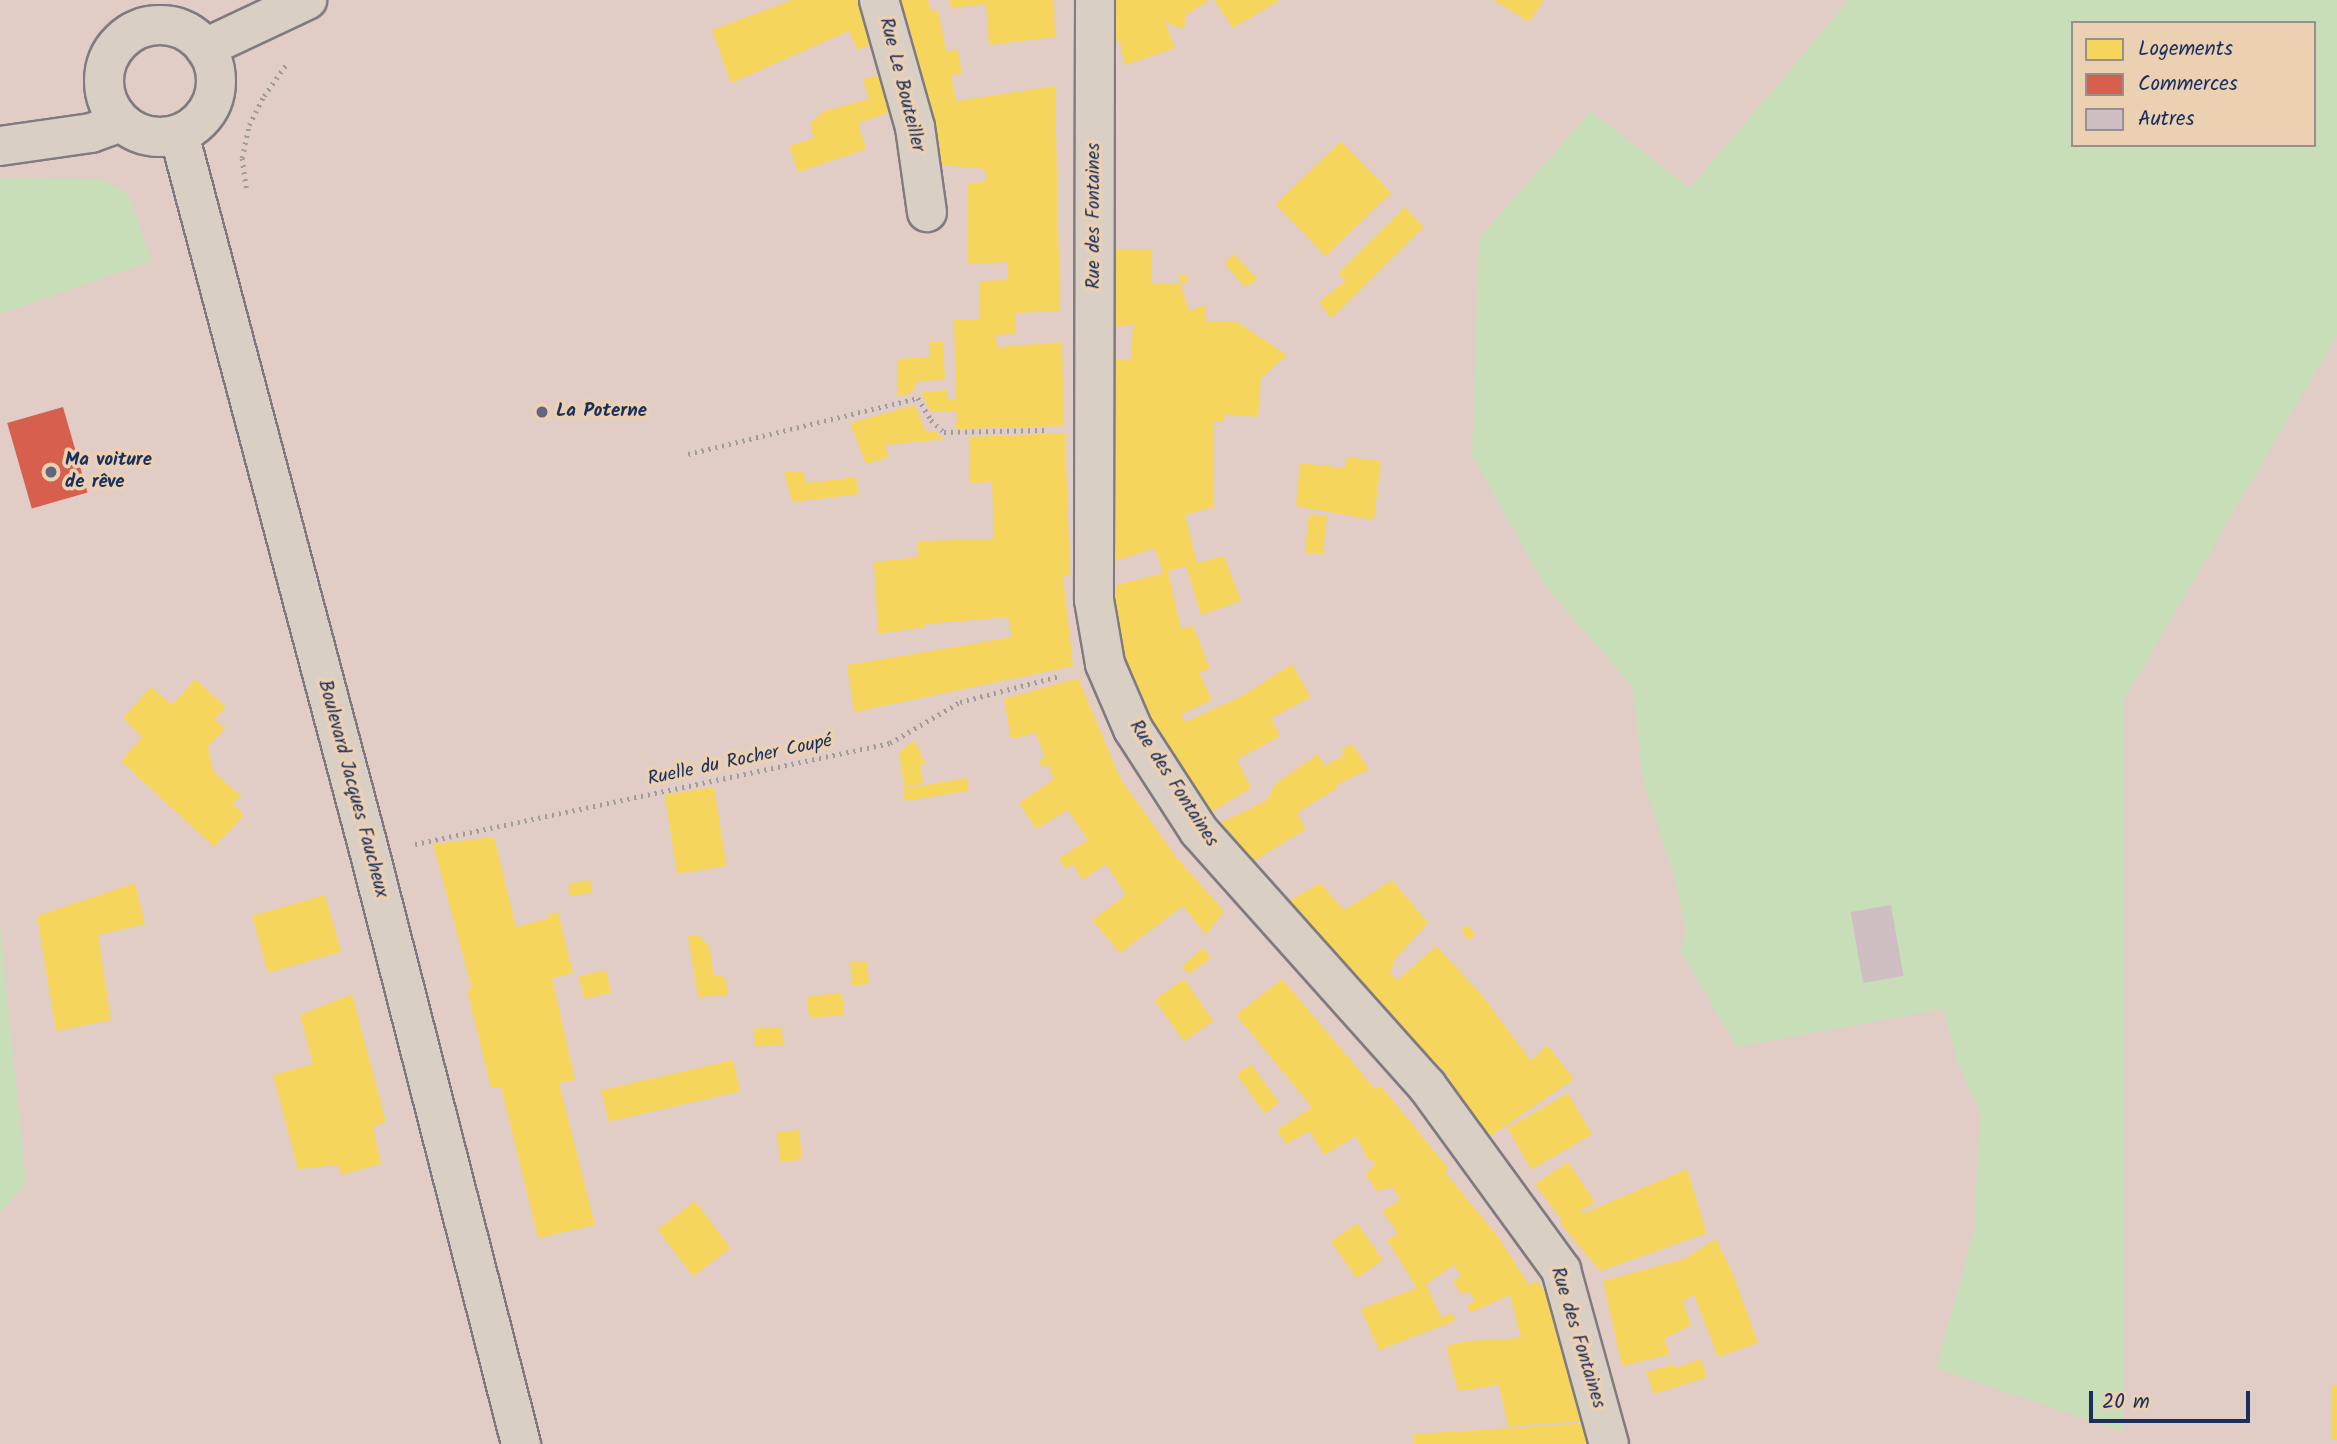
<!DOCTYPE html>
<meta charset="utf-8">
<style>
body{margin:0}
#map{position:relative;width:2337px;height:1444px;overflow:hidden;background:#e1cdc5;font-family:Kalam,sans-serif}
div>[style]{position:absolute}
.green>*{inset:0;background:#c8deb9}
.homes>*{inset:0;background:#f6d55c;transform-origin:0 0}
.shops>*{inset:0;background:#d6604d;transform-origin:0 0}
.building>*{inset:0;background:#cfbfc3;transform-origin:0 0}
.path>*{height:4.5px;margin-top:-2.25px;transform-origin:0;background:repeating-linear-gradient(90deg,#a09c9a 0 2px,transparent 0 7px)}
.roads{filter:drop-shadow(2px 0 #807b80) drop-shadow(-2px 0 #807b80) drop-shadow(0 2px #807b80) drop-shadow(0 -2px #807b80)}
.minor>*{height:38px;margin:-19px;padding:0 19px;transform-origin:19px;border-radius:19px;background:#d9cfc5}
.secondary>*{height:38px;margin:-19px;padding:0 19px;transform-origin:19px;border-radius:19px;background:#d9cfc5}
.secondary>.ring{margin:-19px;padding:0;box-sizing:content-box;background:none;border:38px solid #d9cfc5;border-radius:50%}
.dots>*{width:19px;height:19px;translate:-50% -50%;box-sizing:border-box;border:4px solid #ebd0b2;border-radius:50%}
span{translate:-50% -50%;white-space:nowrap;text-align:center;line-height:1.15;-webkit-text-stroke:7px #ebd0b2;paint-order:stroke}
.street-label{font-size:19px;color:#1b2f5e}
.poi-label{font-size:19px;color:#1b2f5e;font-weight:700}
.left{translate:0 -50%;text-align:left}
.legend{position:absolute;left:2071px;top:21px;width:245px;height:126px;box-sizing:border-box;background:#ebd0b2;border:2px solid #989090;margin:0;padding:9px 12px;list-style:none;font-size:21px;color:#1b2f5e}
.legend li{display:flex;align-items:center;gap:14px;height:35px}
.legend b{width:35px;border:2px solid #989090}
.scale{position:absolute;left:2089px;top:1391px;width:161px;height:32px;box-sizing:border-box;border:4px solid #1b2f5e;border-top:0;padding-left:9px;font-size:21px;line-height:24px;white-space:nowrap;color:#1b2f5e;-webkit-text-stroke:5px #ebd0b2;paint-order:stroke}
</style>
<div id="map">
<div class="green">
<div style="clip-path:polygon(evenodd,1849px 0,2337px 0,2337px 335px,2124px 700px,2123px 1432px,1936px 1368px,1974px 1230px,1980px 1112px,1957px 1061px,1943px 1009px,1737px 1047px,1680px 950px,1686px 932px,1674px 875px,1643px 780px,1632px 686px,1546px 587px,1472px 456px,1479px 238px,1591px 111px,1690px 188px,1849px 0,2073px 23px,2314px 23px,2314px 145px,2073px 145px,2073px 23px)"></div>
<div style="clip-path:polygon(0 178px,102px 179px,129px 195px,152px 261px,0 314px)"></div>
<div style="clip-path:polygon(0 926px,26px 1182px,0 1214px)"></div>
</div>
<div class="homes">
<div style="clip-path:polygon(792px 0,869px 0,882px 40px,857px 50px,849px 31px,731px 83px,712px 30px)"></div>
<div style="clip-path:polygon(896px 0,928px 0,931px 11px,938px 10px,946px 51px,958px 50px,962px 74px,951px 75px,956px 101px,1055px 86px,1060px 311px,1015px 313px,1015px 334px,996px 335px,997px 347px,1062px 342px,1064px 426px,956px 429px,957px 411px,930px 411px,921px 392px,947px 390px,948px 400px,956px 400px,954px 319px,980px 319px,979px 281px,1008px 280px,1008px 262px,968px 264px,967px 183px,986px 182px,985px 169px,933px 164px)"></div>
<div style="clip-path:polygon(949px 0,1054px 0,1055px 37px,989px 45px,986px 4px,951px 8px)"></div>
<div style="clip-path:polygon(1108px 0,1209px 0,1186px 15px,1185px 26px,1180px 28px,1165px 22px,1175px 48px,1125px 65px,1119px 40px,1110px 44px)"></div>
<div style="clip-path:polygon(1214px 0,1280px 0,1233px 28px)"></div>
<div style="clip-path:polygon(1494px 0,1544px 0,1529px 22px)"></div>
<div style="clip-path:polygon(890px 72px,899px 109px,858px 123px,866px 149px,798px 172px,789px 146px,814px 138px,810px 123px,824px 111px,869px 99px,863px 79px)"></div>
<div style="left:1341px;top:141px;width:72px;height:91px;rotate:46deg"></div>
<div style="clip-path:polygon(1405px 207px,1424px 227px,1331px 318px,1319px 302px,1345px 281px,1338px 273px)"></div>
<div style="clip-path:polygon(1151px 249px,1151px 284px,1180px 283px,1179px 274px,1187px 275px,1189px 282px,1180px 283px,1189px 311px,1205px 305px,1206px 322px,1237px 322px,1287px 355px,1261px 378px,1258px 417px,1225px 414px,1224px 422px,1214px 421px,1213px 507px,1185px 515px,1197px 563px,1224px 556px,1241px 601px,1201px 615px,1186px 566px,1168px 571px,1181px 629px,1193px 626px,1210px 669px,1199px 672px,1212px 700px,1181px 714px,1185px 722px,1242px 696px,1292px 664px,1311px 697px,1271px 718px,1280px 736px,1237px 759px,1251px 788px,1206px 815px,1170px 759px,1135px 690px,1118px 645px,1114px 597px,1113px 586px,1163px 573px,1155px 548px,1115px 561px,1112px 522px,1110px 360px,1131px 360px,1133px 324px,1109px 328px,1110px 250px)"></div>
<div style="clip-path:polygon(1234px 254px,1258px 279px,1245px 287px,1224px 263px)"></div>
<div style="clip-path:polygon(929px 341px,943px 341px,945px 380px,917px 381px,912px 393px,898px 396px,898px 359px,929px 357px)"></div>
<div style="clip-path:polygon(915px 405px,926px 432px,936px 432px,944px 439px,884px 445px,889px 457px,866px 464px,850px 423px)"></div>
<div style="clip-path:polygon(1065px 433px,1070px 576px,1063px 576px,1073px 666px,854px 712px,847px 665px,1012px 637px,1008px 617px,925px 624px,925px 627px,878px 634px,874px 562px,918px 557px,918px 541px,994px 539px,992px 482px,969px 483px,969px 437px)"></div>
<div style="clip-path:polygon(1347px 457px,1381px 461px,1374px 520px,1296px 506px,1300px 463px,1345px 468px)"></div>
<div style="clip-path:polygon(784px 471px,803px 471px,806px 483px,856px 477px,859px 494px,792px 502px)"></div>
<div style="left:1309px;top:514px;width:18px;height:39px;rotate:6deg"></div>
<div style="clip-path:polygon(1078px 678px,1120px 778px,1176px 857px,1224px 911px,1206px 935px,1183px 906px,1120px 953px,1092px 920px,1126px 895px,1106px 864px,1082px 880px,1073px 864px,1065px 869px,1059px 858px,1088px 840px,1068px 810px,1036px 829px,1019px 803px,1054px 779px,1048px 765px,1041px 767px,1039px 760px,1045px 758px,1036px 733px,1011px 739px,1004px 699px)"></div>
<div style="clip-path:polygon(195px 679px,226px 707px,214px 719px,225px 728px,208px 747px,213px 771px,241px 796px,233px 804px,244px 815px,214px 847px,121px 761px,142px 737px,123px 718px,151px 687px,172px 705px)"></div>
<div style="clip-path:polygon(914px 740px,926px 764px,920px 765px,923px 783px,904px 787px,899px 752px)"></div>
<div style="clip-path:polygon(1352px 744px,1369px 769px,1336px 785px,1337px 788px,1297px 813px,1306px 829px,1244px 867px,1212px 827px,1267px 800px,1276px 783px,1318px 754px,1325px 766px,1344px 755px,1341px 750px)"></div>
<div style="left:967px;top:778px;width:13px;height:65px;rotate:81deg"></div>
<div style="left:714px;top:787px;width:80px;height:50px;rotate:81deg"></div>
<div style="clip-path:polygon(494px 837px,516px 927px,550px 918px,548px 914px,558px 912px,573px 973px,552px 978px,575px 1080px,559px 1083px,595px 1225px,538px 1238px,501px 1087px,491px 1088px,467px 990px,472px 989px,433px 844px)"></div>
<div style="left:590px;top:880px;width:13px;height:22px;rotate:81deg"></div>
<div style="clip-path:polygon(1392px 880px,1428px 923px,1395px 959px,1390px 974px,1398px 980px,1436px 946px,1481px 994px,1531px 1061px,1547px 1045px,1574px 1079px,1486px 1139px,1439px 1085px,1450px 1077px,1280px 906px,1320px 883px,1344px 910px)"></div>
<div style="clip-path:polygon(135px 883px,145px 924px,98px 935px,111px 1020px,56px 1031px,37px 916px)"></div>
<div style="left:325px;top:895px;width:59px;height:76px;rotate:74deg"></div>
<div style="left:1469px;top:925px;width:12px;height:9px;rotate:59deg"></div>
<div style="clip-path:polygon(699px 935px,709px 946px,714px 975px,725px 977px,728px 995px,698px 997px,688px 936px)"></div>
<div style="clip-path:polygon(1203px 948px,1211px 958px,1189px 974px,1182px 966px)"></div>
<div style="left:867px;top:961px;width:23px;height:17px;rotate:85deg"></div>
<div style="left:606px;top:970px;width:23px;height:28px;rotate:77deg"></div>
<div style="left:1184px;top:979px;width:51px;height:36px;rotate:55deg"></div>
<div style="clip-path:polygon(1282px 979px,1375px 1089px,1381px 1086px,1448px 1168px,1444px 1171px,1499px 1238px,1529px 1285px,1536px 1281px,1548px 1295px,1588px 1421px,1508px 1426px,1499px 1385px,1458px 1391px,1446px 1346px,1467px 1341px,1521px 1338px,1510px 1295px,1471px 1312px,1467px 1305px,1475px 1300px,1469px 1291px,1461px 1294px,1453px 1281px,1461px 1276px,1454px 1265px,1426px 1284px,1441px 1318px,1452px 1313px,1455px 1321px,1379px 1350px,1361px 1309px,1417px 1288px,1387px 1240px,1398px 1233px,1382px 1211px,1400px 1200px,1393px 1187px,1377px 1191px,1365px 1174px,1375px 1165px,1372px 1160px,1369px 1161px,1356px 1136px,1324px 1155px,1310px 1131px,1286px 1144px,1280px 1135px,1277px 1130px,1312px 1107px,1236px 1015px)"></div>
<div style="left:842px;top:993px;width:22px;height:35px;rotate:85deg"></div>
<div style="clip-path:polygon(352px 994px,386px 1122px,373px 1126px,381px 1164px,341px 1175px,338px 1165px,298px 1169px,273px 1075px,313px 1064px,300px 1015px)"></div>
<div style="left:782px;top:1027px;width:18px;height:28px;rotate:87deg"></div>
<div style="left:733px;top:1060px;width:32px;height:135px;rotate:77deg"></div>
<div style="left:1251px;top:1064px;width:48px;height:18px;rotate:54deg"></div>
<div style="left:1568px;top:1093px;width:48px;height:70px;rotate:60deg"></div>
<div style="left:799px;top:1130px;width:30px;height:22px;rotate:84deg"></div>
<div style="clip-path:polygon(1568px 1162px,1595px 1202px,1580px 1211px,1582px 1214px,1687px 1169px,1707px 1233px,1600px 1271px,1560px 1223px,1563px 1222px,1535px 1184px)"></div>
<div style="left:695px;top:1201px;width:59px;height:47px;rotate:53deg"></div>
<div style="left:1357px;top:1223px;width:45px;height:32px;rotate:55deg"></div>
<div style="clip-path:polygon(1716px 1239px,1733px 1274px,1758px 1343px,1718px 1357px,1694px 1295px,1683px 1301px,1691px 1325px,1664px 1339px,1670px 1354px,1622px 1366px,1603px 1281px,1684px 1259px)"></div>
<div style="clip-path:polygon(1701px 1359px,1707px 1377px,1654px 1394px,1646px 1372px,1674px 1364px,1675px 1368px)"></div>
<div style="left:2331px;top:1385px;width:6px;height:55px"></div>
<div style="clip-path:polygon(1589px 1423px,1593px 1444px,1414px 1444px,1414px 1434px)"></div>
</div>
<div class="shops">
<div style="left:63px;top:407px;width:89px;height:58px;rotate:74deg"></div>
</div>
<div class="building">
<div style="left:1891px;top:905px;width:72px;height:41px;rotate:80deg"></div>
</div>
<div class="path">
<div style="left:246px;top:188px;width:30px;rotate:-98deg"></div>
<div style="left:242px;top:158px;width:34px;rotate:-78deg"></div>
<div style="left:249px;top:125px;width:33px;rotate:-63deg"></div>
<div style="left:264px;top:96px;width:38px;rotate:-55deg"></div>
<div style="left:688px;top:454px;width:237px;rotate:-13.7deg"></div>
<div style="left:918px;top:398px;width:26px;rotate:59deg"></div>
<div style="left:931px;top:420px;width:18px;rotate:43deg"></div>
<div style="left:944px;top:432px;width:103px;rotate:-1.1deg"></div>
<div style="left:415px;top:844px;width:486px;rotate:-12deg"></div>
<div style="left:890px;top:743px;width:81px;rotate:-30.4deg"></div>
<div style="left:960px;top:702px;width:103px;rotate:-14.6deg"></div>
</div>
<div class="roads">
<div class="minor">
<div style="left:879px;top:0;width:132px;rotate:74.2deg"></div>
<div style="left:915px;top:127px;width:86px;rotate:82deg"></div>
<div style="left:1095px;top:0;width:600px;rotate:90.1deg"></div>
<div style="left:1094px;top:600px;width:65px;rotate:80.2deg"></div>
<div style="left:1105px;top:664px;width:71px;rotate:66.7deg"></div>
<div style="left:1133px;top:729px;width:121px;rotate:57.1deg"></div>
<div style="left:1199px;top:831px;width:342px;rotate:48.2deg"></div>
<div style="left:1427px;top:1086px;width:228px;rotate:53.9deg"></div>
<div style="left:1561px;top:1270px;width:180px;rotate:74.6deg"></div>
<div style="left:205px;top:48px;width:113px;rotate:-25.2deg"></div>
<div style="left:0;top:146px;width:92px;rotate:-8.1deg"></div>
<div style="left:91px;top:133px;width:32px;rotate:-20deg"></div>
</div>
<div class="secondary">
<div class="ring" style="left:104px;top:25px;width:74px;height:74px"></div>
<div style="left:179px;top:134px;width:745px;rotate:75.14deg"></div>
<div style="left:370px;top:854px;width:609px;rotate:75.64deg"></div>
</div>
</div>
<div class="dots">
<div style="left:542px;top:412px;background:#606682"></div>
<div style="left:51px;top:472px;background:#606682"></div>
</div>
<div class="street-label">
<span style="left:901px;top:85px;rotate:76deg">Rue Le Bouteiller</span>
<span style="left:1095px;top:216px;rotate:-90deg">Rue des Fontaines</span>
<span style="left:740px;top:761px;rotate:-12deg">Ruelle du Rocher Coupé</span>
<span style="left:1173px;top:784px;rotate:57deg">Rue des Fontaines</span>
<span style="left:352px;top:789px;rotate:75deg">Boulevard Jacques Faucheux</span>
<span style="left:1577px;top:1338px;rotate:73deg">Rue des Fontaines</span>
</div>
<div class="poi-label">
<span class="left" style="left:556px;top:412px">La Poterne</span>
<span class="left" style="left:65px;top:472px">Ma voiture<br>de rêve</span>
</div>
<ul class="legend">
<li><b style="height:19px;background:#f6d55c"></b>Logements</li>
<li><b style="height:19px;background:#d6604d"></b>Commerces</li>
<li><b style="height:19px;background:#cfbfc3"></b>Autres</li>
</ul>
<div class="scale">20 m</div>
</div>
